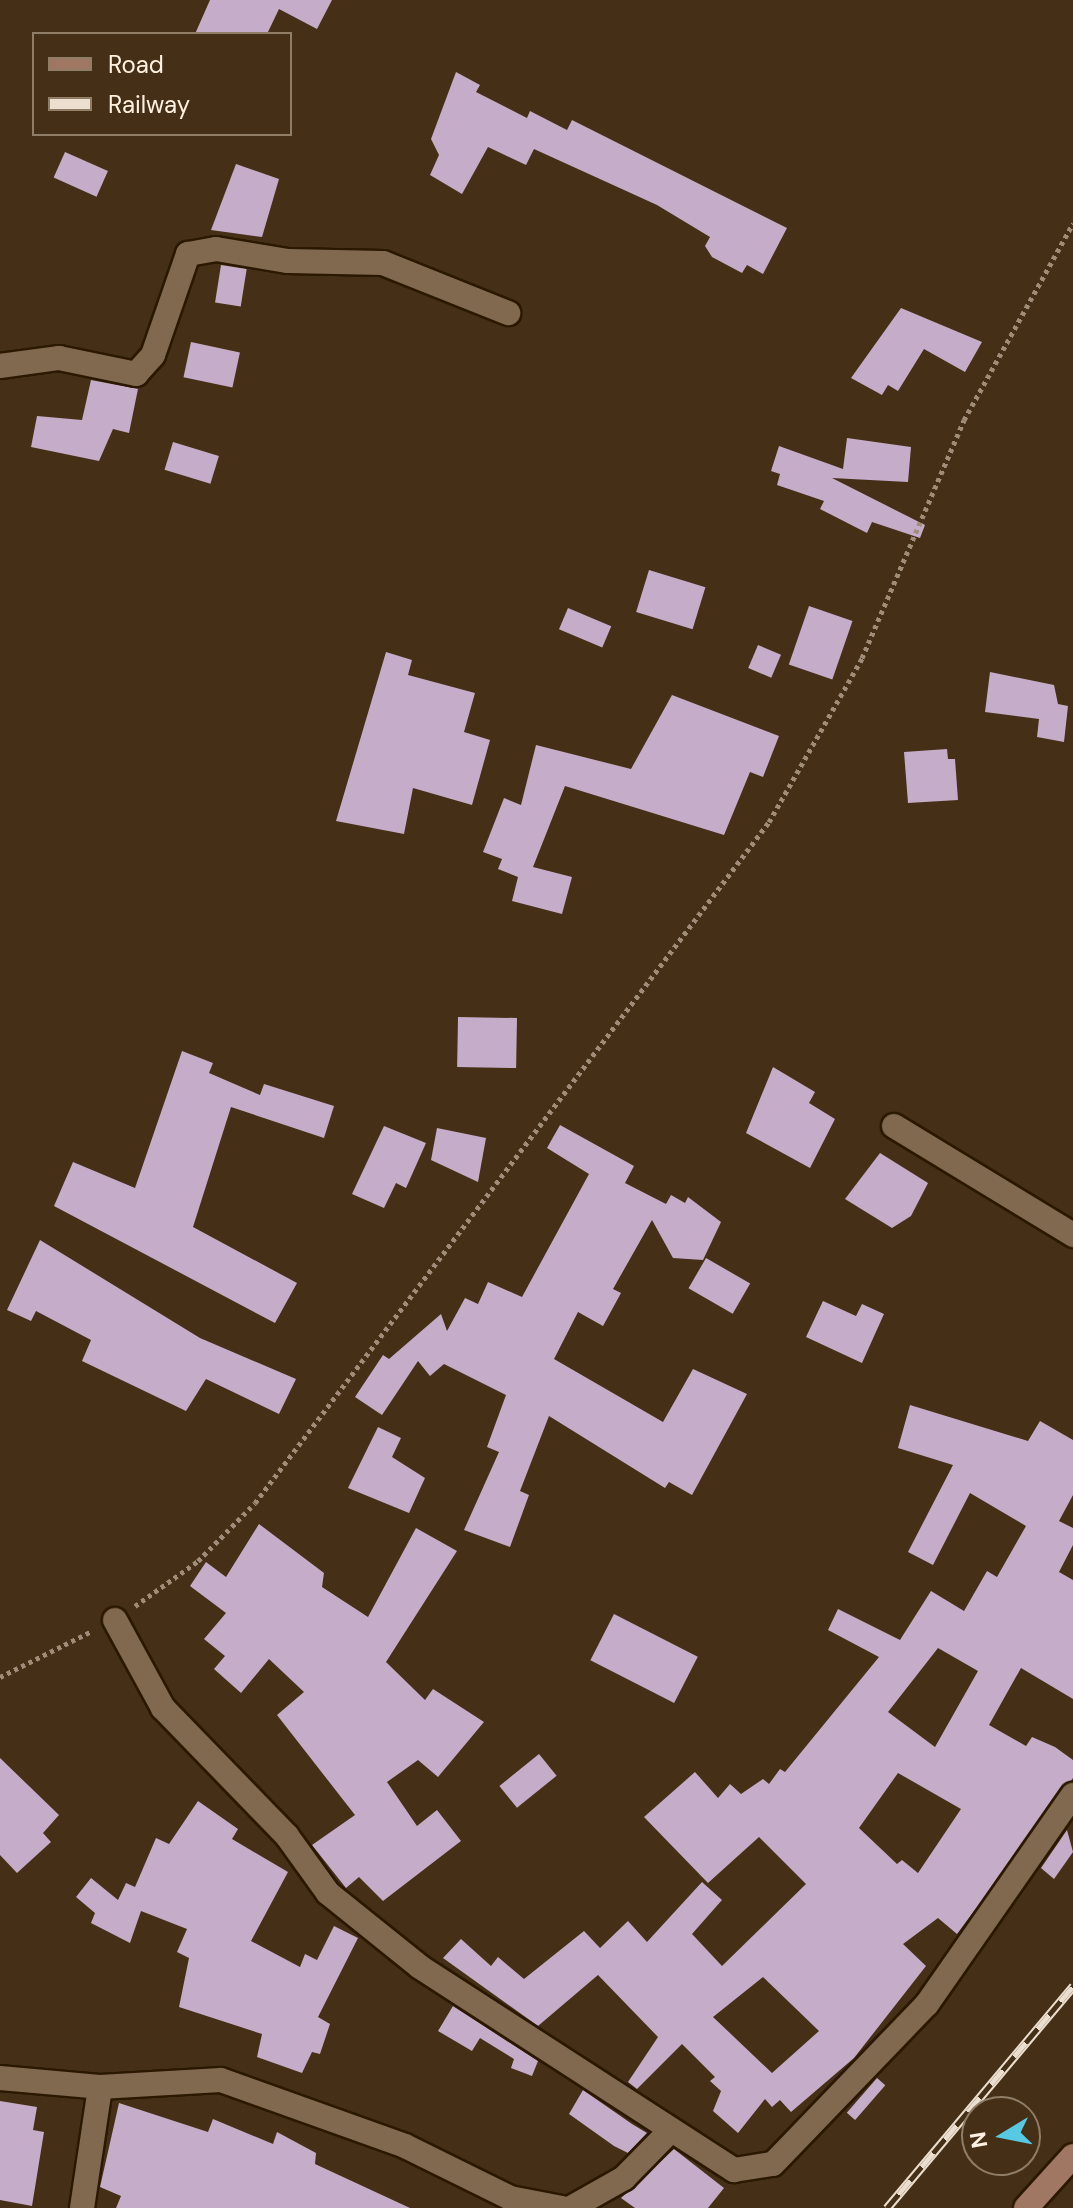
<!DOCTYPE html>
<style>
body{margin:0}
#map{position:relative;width:1073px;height:2208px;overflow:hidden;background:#453017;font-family:"DM Sans",sans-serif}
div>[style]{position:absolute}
.building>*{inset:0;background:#c5acc9;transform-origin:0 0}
.path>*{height:5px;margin-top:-2.5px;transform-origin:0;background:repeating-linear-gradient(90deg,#9f8d79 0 4px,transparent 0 8px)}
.roads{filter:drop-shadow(2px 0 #2b1800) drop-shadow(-2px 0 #2b1800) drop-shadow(0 2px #2b1800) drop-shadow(0 -2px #2b1800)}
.street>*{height:24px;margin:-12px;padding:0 12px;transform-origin:12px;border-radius:12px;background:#81694f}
.secondary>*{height:24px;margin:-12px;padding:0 12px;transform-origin:12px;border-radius:12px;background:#a07763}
.rail>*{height:9px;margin-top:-4.5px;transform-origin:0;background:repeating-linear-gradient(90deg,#453017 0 18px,#ecdece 0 36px);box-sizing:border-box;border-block:2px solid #ecdece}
span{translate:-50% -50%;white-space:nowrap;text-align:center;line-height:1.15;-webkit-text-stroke:8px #453017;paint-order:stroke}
.legend{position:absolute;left:32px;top:32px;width:260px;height:104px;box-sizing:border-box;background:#453017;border:2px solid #8f7d68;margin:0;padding:10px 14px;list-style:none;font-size:24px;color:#fff1e2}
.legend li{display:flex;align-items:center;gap:16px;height:40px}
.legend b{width:40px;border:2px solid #8f7d68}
.north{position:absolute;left:961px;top:2096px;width:80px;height:80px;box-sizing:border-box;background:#453017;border:2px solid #8f7d68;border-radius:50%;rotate:260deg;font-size:22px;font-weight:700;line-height:32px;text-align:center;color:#fff1e2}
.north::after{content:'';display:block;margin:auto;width:28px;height:36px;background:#57c9e2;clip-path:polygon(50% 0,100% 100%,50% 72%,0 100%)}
</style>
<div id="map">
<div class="building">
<div style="clip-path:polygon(210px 0,332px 0,317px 29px,279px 9px,267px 34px,195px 34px)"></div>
<div style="clip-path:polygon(456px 72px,480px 85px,476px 92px,527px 118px,530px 111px,567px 130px,572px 120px,787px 228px,763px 274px,747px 265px,742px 273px,712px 257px,705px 246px,710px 237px,657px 205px,534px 149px,526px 165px,488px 147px,462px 194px,430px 175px,439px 155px,431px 139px)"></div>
<div style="left:65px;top:152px;width:47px;height:28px;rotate:24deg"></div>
<div style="clip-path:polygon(236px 164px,279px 179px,262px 237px,211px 230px)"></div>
<div style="left:221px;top:265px;width:26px;height:38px;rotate:9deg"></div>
<div style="clip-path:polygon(901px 308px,982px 342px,965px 372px,924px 349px,898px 391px,888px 385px,882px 395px,851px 378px)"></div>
<div style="left:191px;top:342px;width:50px;height:36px;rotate:12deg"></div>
<div style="clip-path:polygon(91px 380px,138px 389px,129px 433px,113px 429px,99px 461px,31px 447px,37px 416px,82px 420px)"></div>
<div style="clip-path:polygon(847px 438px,911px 447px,908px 482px,832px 478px,925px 525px,920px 538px,872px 522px,867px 533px,820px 509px,824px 501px,777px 485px,780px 474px,771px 471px,779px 446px,843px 469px)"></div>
<div style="left:173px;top:442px;width:48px;height:29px;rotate:17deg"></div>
<div style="left:649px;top:570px;width:59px;height:44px;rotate:17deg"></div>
<div style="left:809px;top:606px;width:46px;height:62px;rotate:19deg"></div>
<div style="left:568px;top:608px;width:47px;height:23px;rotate:23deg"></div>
<div style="left:758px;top:645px;width:25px;height:25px;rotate:23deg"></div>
<div style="clip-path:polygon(386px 652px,412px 660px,408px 675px,475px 693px,464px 732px,490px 740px,472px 805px,413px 788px,404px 834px,336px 821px)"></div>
<div style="clip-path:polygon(990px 672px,1054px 685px,1058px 704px,1068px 706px,1064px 742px,1037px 737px,1039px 719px,985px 712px)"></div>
<div style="clip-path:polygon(672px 695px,779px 736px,763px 777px,750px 772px,724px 835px,565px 786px,533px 867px,572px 877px,562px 914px,512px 901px,518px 877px,498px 869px,502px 859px,483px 852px,504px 798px,521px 805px,536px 745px,631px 769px)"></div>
<div style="clip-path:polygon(947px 749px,948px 759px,955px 759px,958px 800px,908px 803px,904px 752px)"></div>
<div style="left:458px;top:1017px;width:59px;height:50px;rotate:1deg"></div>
<div style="clip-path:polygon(182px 1051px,213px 1063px,209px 1073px,260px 1095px,264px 1084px,334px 1106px,324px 1138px,231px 1107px,193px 1227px,297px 1283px,275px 1323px,54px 1206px,73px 1162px,135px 1188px)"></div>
<div style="clip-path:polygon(773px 1067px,815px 1092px,809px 1103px,835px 1119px,810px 1168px,746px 1133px)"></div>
<div style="clip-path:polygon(560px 1125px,634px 1166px,625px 1183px,666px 1204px,671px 1195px,685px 1203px,688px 1197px,721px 1222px,703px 1260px,673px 1258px,652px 1220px,613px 1289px,621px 1293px,603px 1326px,578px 1312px,554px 1359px,663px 1422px,693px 1369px,747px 1394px,692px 1495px,669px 1482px,665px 1488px,549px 1416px,520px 1491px,529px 1495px,510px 1547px,464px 1530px,499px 1452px,487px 1447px,506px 1395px,444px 1364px,430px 1376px,418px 1361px,382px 1415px,355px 1397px,383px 1355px,389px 1359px,441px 1314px,447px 1331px,465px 1298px,478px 1304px,488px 1282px,522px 1297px,589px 1174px,547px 1148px)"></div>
<div style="clip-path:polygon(384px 1126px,426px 1143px,406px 1188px,396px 1183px,384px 1208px,352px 1194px)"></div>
<div style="clip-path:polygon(437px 1128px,486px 1138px,478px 1182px,431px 1160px)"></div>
<div style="clip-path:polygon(880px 1153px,928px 1183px,911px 1216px,892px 1228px,845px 1199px)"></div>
<div style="clip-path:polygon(40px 1240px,200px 1338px,296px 1379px,279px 1414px,206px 1379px,186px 1411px,82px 1361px,91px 1340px,36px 1311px,31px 1321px,7px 1310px)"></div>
<div style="left:706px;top:1258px;width:51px;height:35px;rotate:30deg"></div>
<div style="clip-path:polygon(823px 1301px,856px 1316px,862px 1304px,884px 1314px,862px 1363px,806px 1337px)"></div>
<div style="clip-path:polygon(evenodd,910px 1405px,1028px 1441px,1040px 1421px,1073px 1440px,1073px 1495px,1059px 1521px,1073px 1528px,1073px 1545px,1059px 1572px,1073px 1580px,1073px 1699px,1021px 1668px,989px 1725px,1026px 1746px,1032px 1737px,1055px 1747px,1073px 1760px,1073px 1778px,957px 1934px,938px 1918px,903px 1944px,926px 1966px,854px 2058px,791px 2112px,780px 2100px,772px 2107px,765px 2099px,738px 2133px,713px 2111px,721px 2091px,710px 2081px,715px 2077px,682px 2044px,637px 2089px,628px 2082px,658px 2037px,598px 1975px,538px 2026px,443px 1958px,461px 1939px,491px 1966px,498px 1957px,524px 1979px,584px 1931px,600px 1948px,628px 1921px,647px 1942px,702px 1882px,722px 1900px,692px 1934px,722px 1966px,806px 1884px,759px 1837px,708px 1883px,644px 1817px,695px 1772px,718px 1798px,730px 1784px,741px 1794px,763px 1779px,769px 1784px,780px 1769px,785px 1772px,879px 1657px,828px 1630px,838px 1609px,900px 1640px,931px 1591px,964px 1611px,987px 1571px,997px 1577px,1026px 1526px,970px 1493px,933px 1565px,908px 1552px,953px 1465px,898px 1448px,910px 1405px,938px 1648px,978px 1671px,935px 1747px,888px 1712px,938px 1648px,910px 1405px,898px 1773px,961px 1809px,918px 1873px,902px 1860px,897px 1864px,859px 1828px,898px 1773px,910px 1405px,763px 1977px,819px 2031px,772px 2073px,713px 2017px,763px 1977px)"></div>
<div style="clip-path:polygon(378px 1427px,401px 1438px,392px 1457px,425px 1478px,409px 1513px,348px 1488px)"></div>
<div style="clip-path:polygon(259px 1524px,324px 1573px,322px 1587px,368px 1617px,416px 1528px,457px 1551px,386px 1662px,425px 1700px,433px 1689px,484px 1722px,438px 1777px,418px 1760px,387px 1782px,417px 1826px,437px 1810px,461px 1841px,383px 1901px,359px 1877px,346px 1888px,312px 1845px,355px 1815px,277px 1715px,304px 1692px,269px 1659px,241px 1693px,214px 1669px,225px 1656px,204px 1639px,226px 1613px,190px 1586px,206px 1562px,226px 1577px)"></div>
<div style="left:614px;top:1614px;width:94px;height:52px;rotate:27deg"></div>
<div style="left:539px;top:1754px;width:28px;height:51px;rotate:51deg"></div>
<div style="clip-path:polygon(0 1758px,59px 1815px,43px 1833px,51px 1842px,17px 1873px,0 1855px)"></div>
<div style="clip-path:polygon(198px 1801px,238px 1829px,232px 1839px,288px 1872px,251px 1941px,300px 1967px,305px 1954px,317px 1960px,334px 1926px,358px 1938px,318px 2017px,330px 2024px,320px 2054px,312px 2052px,302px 2073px,257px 2057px,262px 2034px,179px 2007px,189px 1958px,177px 1952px,187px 1929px,141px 1911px,130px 1943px,91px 1923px,95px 1913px,76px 1897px,91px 1878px,118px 1900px,126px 1883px,135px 1887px,156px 1838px,169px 1844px)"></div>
<div style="clip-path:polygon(1067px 1830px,1073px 1852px,1054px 1879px,1041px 1868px)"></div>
<div style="clip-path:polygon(453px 2006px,538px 2061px,532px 2076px,511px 2068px,514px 2059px,480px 2038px,472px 2051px,438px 2031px)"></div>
<div style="left:877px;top:2078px;width:11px;height:46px;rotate:41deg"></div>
<div style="clip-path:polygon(583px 2090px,632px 2124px,647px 2133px,628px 2153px,614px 2146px,569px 2114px)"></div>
<div style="clip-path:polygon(0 2101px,37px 2107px,33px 2130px,44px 2132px,32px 2206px,0 2200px)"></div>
<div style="clip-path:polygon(119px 2103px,208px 2132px,213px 2119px,273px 2144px,277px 2132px,316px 2153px,315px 2164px,410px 2208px,116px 2208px,121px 2196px,100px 2187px)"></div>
<div style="clip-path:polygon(674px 2149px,724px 2188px,708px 2208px,635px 2208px,621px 2198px)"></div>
</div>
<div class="path">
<div style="left:135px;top:1606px;width:77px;rotate:-35.5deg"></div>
<div style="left:198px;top:1561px;width:81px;rotate:-45.5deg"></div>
<div style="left:255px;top:1503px;width:853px;rotate:-52.96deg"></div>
<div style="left:769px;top:822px;width:189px;rotate:-60.4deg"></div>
<div style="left:862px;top:658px;width:259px;rotate:-66.8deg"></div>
<div style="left:964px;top:420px;width:225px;rotate:-61deg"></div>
<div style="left:0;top:1677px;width:103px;rotate:-26.6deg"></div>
</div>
<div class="roads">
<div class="street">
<div style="left:0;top:366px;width:60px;rotate:-7.7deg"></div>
<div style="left:59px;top:358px;width:79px;rotate:11.7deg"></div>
<div style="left:136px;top:374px;width:25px;rotate:-48deg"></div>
<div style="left:153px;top:355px;width:107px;rotate:-70.9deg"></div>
<div style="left:188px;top:254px;width:28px;rotate:-10deg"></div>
<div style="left:216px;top:249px;width:73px;rotate:9.5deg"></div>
<div style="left:288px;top:261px;width:95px;rotate:1.2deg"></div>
<div style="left:383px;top:263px;width:135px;rotate:21.8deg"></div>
<div style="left:894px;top:1126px;width:210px;rotate:31.3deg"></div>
<div style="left:115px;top:1620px;width:100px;rotate:61.4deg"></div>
<div style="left:163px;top:1708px;width:178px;rotate:45.9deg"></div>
<div style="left:287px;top:1836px;width:70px;rotate:54.3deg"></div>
<div style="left:328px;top:1893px;width:118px;rotate:38.8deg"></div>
<div style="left:420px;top:1967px;width:374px;rotate:32.9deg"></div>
<div style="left:734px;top:2170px;width:39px;rotate:-9deg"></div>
<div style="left:773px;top:2164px;width:222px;rotate:-46.1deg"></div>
<div style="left:927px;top:2004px;width:255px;rotate:-55.1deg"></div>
<div style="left:0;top:2078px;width:100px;rotate:5.1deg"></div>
<div style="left:100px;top:2087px;width:121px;rotate:-3.3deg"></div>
<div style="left:221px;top:2080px;width:195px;rotate:19.7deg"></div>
<div style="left:405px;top:2146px;width:117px;rotate:26.3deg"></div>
<div style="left:510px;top:2198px;width:53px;rotate:10.9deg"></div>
<div style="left:82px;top:2208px;width:122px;rotate:-81.5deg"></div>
<div style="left:571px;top:2208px;width:61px;rotate:-29.5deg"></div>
<div style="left:624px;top:2178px;width:66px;rotate:-45.6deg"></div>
</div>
<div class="secondary">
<div style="left:1026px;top:2208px;width:70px;rotate:-47.9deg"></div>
</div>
</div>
<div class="rail">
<div style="left:887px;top:2208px;width:290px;rotate:-50deg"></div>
</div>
<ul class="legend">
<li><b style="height:10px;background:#a07763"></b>Road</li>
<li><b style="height:10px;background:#ecdece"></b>Railway</li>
</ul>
<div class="north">N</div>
</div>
